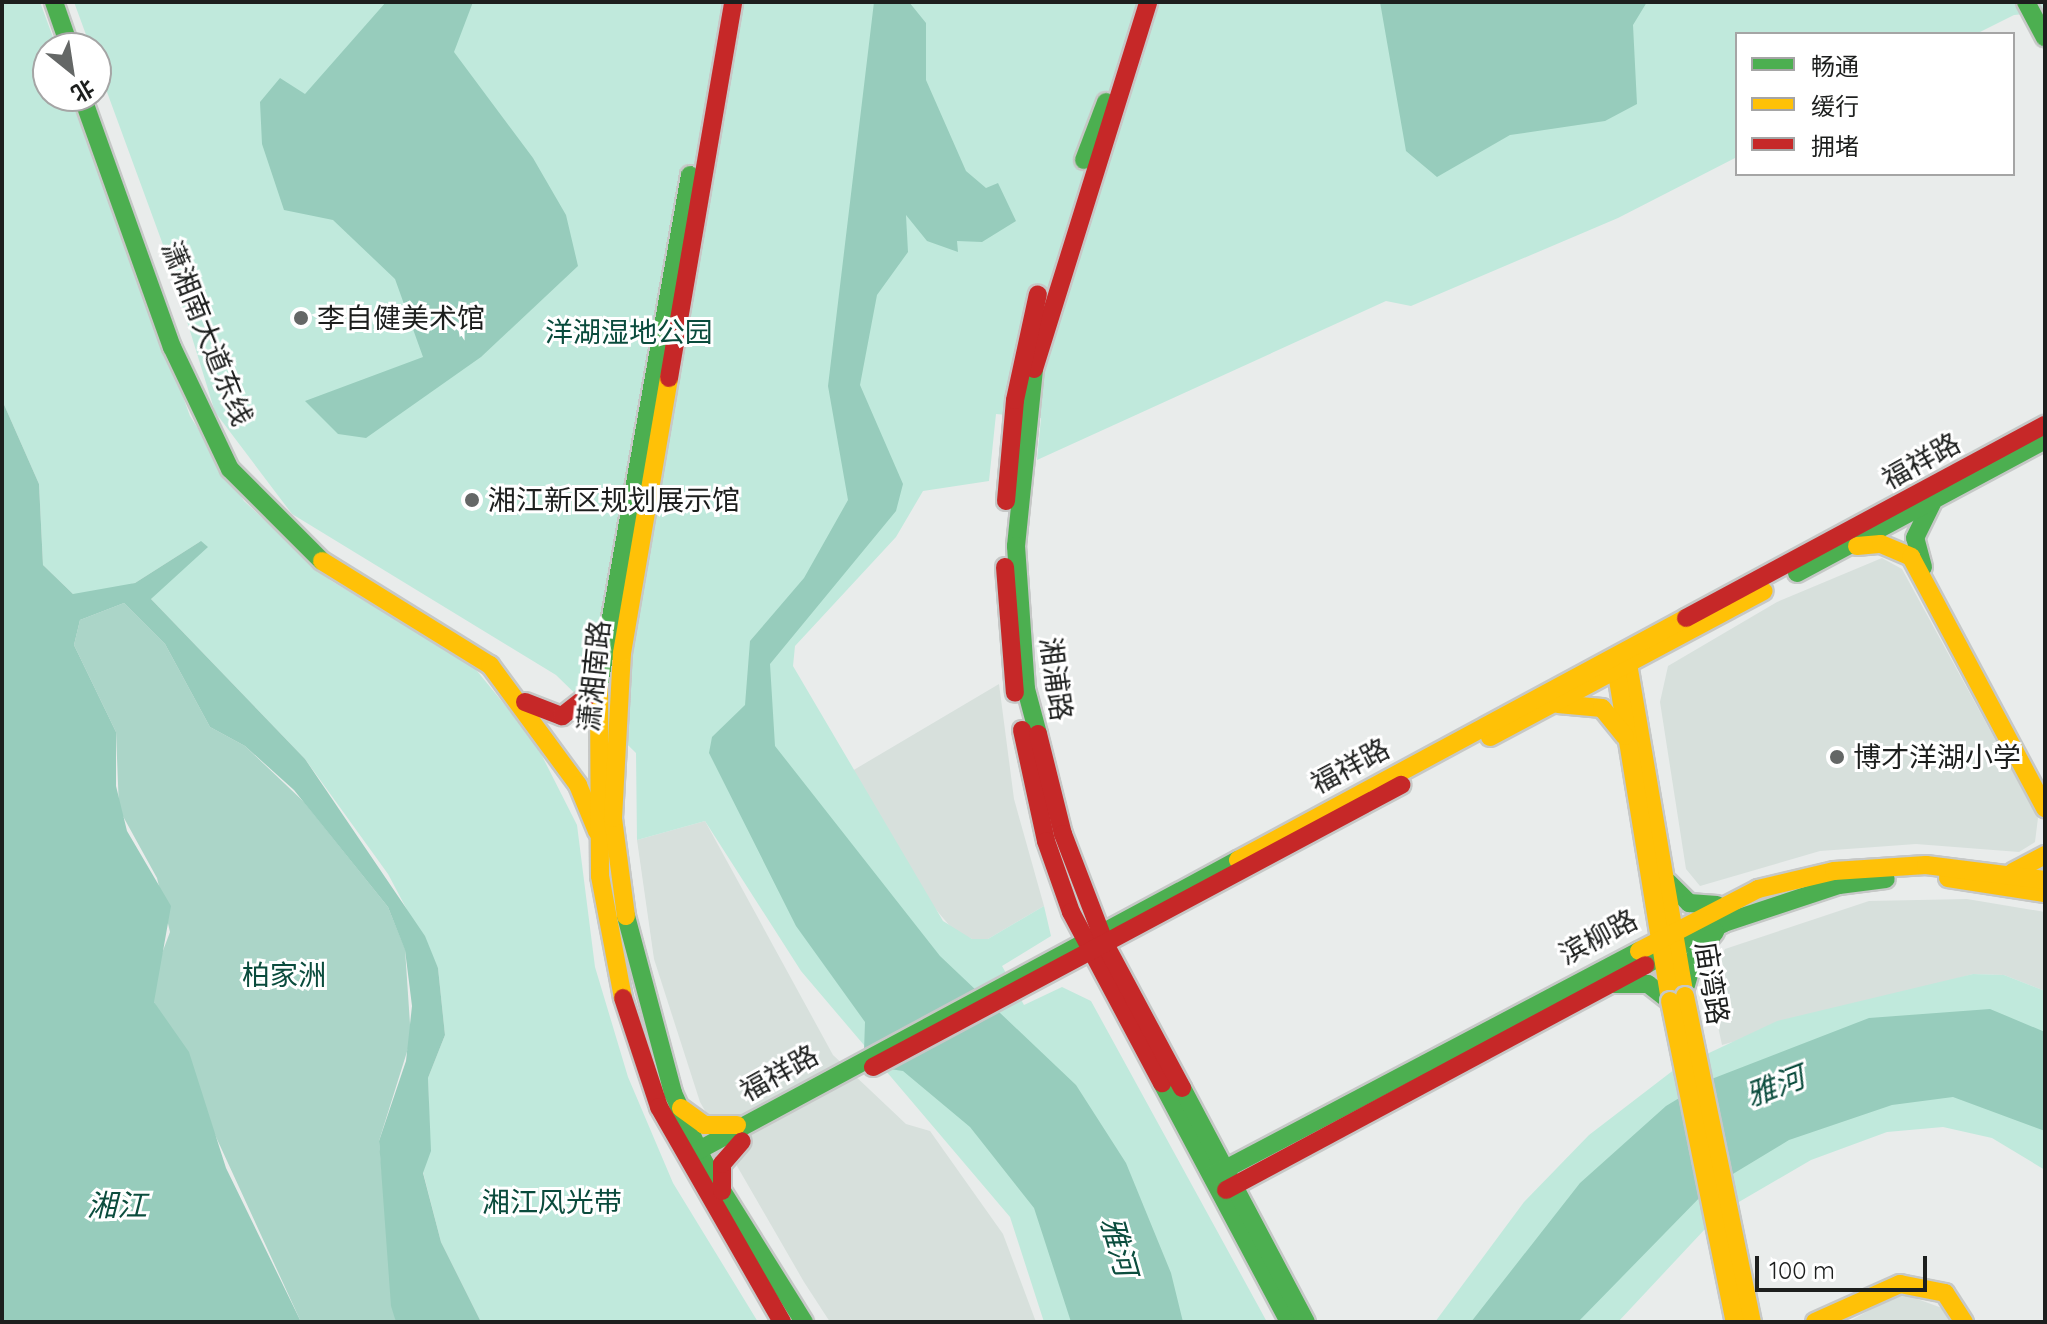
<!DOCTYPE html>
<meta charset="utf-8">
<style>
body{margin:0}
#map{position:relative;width:2047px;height:1324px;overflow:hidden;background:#e9eceb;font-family:Quicksand,"Noto Sans SC",sans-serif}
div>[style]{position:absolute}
.built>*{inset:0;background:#d7e0dc}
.green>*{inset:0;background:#c0e9dc}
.forest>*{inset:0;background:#abd5c8}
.water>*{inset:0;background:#97ccbc}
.roads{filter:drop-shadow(2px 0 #c6c8c7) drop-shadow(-2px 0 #c6c8c7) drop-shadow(0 2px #c6c8c7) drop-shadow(0 -2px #c6c8c7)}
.fast>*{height:18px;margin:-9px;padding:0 9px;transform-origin:9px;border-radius:9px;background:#4caf50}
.slow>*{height:18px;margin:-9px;padding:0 9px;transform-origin:9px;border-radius:9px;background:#ffc107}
.jam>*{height:18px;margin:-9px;padding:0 9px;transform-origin:9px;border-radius:9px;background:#c62828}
.bridges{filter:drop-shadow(2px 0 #c6c8c7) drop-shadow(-2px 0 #c6c8c7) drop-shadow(0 2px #c6c8c7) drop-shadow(0 -2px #c6c8c7)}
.slow-bridge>*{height:18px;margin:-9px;padding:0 9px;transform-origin:9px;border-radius:9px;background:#ffc107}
.dots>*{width:22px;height:22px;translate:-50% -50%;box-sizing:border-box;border:4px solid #fff;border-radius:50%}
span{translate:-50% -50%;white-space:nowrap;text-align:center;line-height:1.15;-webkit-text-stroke:6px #fff;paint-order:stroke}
.poi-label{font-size:28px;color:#1d1f1e}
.left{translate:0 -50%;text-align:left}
.park-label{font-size:28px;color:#0a4b3c}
.street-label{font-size:28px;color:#1d1f1e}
.water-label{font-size:30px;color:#0c4d3e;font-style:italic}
.frame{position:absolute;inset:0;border:4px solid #1d1f1e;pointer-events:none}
.legend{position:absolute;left:1735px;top:32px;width:280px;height:144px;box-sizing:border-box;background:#fff;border:2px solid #a5a5a5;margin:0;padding:10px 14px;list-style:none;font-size:24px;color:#1d1f1e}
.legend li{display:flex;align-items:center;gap:16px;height:40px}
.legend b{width:40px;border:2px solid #a5a5a5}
.north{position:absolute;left:32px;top:32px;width:80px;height:80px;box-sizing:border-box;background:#fff;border:2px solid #a5a5a5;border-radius:50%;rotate:150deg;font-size:22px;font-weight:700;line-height:32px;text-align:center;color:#1d1f1e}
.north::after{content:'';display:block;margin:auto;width:28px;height:36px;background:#646766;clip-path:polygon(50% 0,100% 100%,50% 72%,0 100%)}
.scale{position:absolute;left:1755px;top:1256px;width:172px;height:36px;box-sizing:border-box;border:4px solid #1d1f1e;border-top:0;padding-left:10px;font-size:24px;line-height:28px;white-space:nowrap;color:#1d1f1e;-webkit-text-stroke:6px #fff;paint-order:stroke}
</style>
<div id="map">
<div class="built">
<div style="clip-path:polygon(1882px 558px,1902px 569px,2038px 818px,2035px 842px,2019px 852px,1916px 844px,1820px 851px,1700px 886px,1686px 869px,1660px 702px,1668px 666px,1777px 602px)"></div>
<div style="clip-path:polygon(999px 684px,1014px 799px,1044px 906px,988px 939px,972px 939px,955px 932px,932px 905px,852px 771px)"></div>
<div style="clip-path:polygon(705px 821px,833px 1055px,906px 1124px,930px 1131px,1003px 1234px,1036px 1322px,830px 1322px,804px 1282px,700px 1102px,654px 959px,637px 840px)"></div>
<div style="clip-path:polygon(1967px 899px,2045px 912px,2045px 991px,2004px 975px,1973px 974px,1722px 1045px,1708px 980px,1725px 949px,1869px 901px)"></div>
<div style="clip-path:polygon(1901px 1293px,1942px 1308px,1950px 1322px,1848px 1322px)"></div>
</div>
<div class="green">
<div style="clip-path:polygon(2px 2px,40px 2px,57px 48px,48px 48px,48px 96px,74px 96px,190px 416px,244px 501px,330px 580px,473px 666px,535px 742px,577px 825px,595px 967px,628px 1077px,673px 1183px,758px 1322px,481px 1322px,441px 1242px,423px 1172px,430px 1151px,428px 1078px,445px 1035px,438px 968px,388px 874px,305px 759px,151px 599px,201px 541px,135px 583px,90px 596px,73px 594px,43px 565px,39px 484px,2px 400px)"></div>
<div style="clip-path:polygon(74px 2px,2045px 2px,2045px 12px,2014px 15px,1976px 34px,1737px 34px,1737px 157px,1618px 218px,1411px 306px,1386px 301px,1037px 460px,1041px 418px,996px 414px,989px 481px,923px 491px,896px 537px,795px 646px,793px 666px,943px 921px,972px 939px,988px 939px,1044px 906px,1051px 936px,1002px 966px,1024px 1005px,1062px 987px,1091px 1001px,1267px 1322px,1044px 1322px,1010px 1217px,801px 971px,705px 821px,637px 840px,636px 753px,556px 675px,292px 514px,215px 412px,166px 253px)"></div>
<div style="clip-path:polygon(1973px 974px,2004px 975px,2045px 991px,2045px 1170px,1992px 1138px,1943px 1127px,1887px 1132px,1811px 1160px,1720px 1213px,1618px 1322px,1435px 1322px,1524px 1202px,1589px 1135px,1675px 1069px,1777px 1021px)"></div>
</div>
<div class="forest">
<div style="clip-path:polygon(124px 603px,165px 644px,210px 727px,245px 746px,304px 802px,388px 907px,405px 949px,411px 1039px,379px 1141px,396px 1322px,301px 1322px,154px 1002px,152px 980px,170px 932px,157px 878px,119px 809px,116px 732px,74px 645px,80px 620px)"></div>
</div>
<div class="water">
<div style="clip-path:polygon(386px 2px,473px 2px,454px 52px,533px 158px,566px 215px,578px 266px,481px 357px,366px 438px,338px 434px,305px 401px,423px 357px,395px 279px,333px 220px,284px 210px,262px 144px,260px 102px,280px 78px,305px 94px)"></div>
<div style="clip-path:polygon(874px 2px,909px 2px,926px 23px,926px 80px,966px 171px,986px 188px,998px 183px,1016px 221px,982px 242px,957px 241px,958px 252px,927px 241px,906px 215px,908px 252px,877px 295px,860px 385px,903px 484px,896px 511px,770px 664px,775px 746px,940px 956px,1076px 1085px,1126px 1163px,1171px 1273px,1183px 1322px,1071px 1322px,1034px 1208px,970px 1127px,903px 1071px,883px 1068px,864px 1051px,865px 1022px,796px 926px,709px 753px,712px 737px,745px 705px,750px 641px,804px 578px,848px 500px,828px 386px)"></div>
<div style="clip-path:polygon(1380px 2px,1647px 2px,1633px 25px,1637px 104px,1605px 121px,1510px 135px,1437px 177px,1406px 151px)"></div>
<div style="clip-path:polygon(2px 400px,39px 484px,43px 565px,73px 594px,135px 583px,201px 541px,208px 547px,151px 599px,305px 759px,425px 936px,438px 968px,445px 1035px,428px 1078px,431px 1151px,423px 1173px,441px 1242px,481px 1322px,396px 1322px,391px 1306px,379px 1141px,406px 1061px,412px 1006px,405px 950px,388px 907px,294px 790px,245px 746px,210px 727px,165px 644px,124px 603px,80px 620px,74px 645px,116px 732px,116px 786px,127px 831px,171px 906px,154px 1002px,189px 1052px,226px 1168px,301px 1322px,2px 1322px)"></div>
<div style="clip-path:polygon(1990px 1009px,2045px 1032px,2045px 1131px,1953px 1097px,1892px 1105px,1789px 1140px,1708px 1189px,1578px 1322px,1471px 1322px,1580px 1183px,1666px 1106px,1709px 1080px,1869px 1018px)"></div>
</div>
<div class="roads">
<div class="fast">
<div style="left:54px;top:2px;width:49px;rotate:70.8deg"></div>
<div style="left:2026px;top:2px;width:40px;rotate:62deg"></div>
<div style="left:82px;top:96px;width:267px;rotate:70.3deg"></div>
<div style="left:172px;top:347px;width:135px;rotate:64.6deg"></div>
<div style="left:230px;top:469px;width:130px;rotate:45deg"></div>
<div style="left:1084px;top:160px;width:62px;rotate:-69.2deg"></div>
<div style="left:1034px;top:369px;width:178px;rotate:95.8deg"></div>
<div style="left:1016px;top:546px;width:143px;rotate:86deg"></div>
<div style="left:1026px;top:689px;width:47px;rotate:75.1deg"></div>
<div style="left:1923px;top:567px;width:30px;rotate:-105deg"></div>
<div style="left:1915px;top:538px;width:39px;rotate:-64deg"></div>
<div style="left:1797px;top:573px;width:281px;rotate:-28.2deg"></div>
<div style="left:599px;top:685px;width:518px;rotate:-79.88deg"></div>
<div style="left:1668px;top:882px;width:30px;rotate:45deg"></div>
<div style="left:1689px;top:903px;width:28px;rotate:4deg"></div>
<div style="left:626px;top:916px;width:183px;rotate:75.1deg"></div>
<div style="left:673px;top:1093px;width:76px;rotate:65.8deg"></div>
<div style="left:704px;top:1162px;width:189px;rotate:58deg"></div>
<div style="left:1645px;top:965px;width:89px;rotate:-28deg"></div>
<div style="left:1724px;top:923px;width:121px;rotate:-18.3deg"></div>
<div style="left:1839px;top:885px;width:47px;rotate:-7.3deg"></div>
<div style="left:1614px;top:984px;width:34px"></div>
<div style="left:1648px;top:984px;width:28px;rotate:38deg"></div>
<div style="left:1686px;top:985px;width:26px;rotate:-74deg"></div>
<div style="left:1693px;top:960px;width:36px;rotate:-52deg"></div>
<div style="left:1162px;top:1083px;width:271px;rotate:62deg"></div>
<div style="left:1182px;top:1088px;width:265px;rotate:62.1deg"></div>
<div style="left:688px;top:1156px;width:625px;rotate:-28.29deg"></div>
<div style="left:1214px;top:1175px;width:480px;rotate:-27.8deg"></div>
</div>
<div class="slow">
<div style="left:1857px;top:546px;width:24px;rotate:-5deg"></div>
<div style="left:1881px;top:544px;width:33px;rotate:23deg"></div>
<div style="left:1911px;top:557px;width:285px;rotate:61.9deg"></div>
<div style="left:322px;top:561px;width:198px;rotate:31.8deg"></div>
<div style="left:490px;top:665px;width:149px;rotate:53.7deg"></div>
<div style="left:578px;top:785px;width:50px;rotate:67.6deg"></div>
<div style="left:1626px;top:652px;width:349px;rotate:80.3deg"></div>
<div style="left:1615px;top:661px;width:344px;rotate:80.8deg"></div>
<div style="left:599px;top:685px;width:191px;rotate:89.7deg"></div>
<div style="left:600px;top:876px;width:124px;rotate:79.3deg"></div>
<div style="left:1558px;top:704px;width:44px;rotate:5.2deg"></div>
<div style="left:1602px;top:708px;width:36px;rotate:51deg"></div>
<div style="left:1490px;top:737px;width:310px;rotate:-28.1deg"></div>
<div style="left:1238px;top:860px;width:509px;rotate:-28.38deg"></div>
<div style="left:2013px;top:872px;width:36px;rotate:-28deg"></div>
<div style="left:1948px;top:878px;width:98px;rotate:8.8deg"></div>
<div style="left:626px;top:916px;width:99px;rotate:-97.6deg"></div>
<div style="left:613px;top:818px;width:165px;rotate:-86.9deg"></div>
<div style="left:622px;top:653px;width:279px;rotate:-80.3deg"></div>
<div style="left:1639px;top:951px;width:134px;rotate:-27.5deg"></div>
<div style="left:1758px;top:889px;width:78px;rotate:-13.3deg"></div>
<div style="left:1834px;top:871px;width:92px;rotate:-3.7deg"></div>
<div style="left:1926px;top:865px;width:120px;rotate:7.2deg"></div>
<div style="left:681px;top:1108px;width:29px;rotate:36deg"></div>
<div style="left:704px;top:1125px;width:33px"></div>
<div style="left:1815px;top:1322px;width:93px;rotate:-24.1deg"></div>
<div style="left:1900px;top:1284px;width:46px;rotate:11.3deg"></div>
<div style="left:1945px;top:1293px;width:35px;rotate:57deg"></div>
</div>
<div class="jam">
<div style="left:1034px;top:369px;width:384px;rotate:-72.7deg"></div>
<div style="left:669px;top:378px;width:381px;rotate:-80.3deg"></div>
<div style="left:1006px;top:501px;width:101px;rotate:-84.9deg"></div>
<div style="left:1015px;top:400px;width:108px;rotate:-77.8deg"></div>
<div style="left:1005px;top:567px;width:126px;rotate:85.5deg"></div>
<div style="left:1686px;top:618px;width:408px;rotate:-28.3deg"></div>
<div style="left:525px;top:702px;width:40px;rotate:21deg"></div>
<div style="left:562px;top:716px;width:46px;rotate:-37.9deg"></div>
<div style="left:1022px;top:730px;width:114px;rotate:77.8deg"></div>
<div style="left:1046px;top:841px;width:75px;rotate:70.6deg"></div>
<div style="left:1071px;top:912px;width:194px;rotate:62deg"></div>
<div style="left:1038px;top:734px;width:103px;rotate:76deg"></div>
<div style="left:1063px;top:834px;width:120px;rotate:69deg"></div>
<div style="left:1106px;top:946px;width:161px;rotate:61.8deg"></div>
<div style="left:623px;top:998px;width:115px;rotate:71.7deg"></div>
<div style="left:659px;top:1107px;width:248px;rotate:60.2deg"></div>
<div style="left:873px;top:1067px;width:599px;rotate:-28.11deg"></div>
<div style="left:1226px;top:1190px;width:476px;rotate:-28.2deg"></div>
<div style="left:722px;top:1191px;width:27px;rotate:-90deg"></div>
<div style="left:722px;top:1164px;width:30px;rotate:-49deg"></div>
</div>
</div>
<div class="bridges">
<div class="slow-bridge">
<div style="left:1685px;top:996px;width:333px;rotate:78.4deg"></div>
<div style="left:1670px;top:1001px;width:328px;rotate:78.6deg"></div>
</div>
</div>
<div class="dots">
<div style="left:301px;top:318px;background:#646766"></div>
<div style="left:472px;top:500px;background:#646766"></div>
<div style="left:1837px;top:757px;background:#646766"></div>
</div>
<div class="poi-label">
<span class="left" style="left:317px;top:318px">李自健美术馆</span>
<span class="left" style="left:488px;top:500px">湘江新区规划展示馆</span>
<span class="left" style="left:1853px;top:757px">博才洋湖小学</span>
</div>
<div class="park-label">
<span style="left:629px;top:332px">洋湖湿地公园</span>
<span style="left:284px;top:975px">柏家洲</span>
<span style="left:552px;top:1202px">湘江风光带</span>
</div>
<div class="street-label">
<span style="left:207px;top:333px;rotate:68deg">潇湘南大道东线</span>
<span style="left:1921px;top:461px;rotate:-29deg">福祥路</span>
<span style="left:594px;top:676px;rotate:-84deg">潇湘南路</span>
<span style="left:1056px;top:679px;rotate:82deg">湘浦路</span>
<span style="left:1350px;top:766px;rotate:-28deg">福祥路</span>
<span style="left:1598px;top:937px;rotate:-28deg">滨柳路</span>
<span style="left:1712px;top:983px;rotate:81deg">庙湾路</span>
<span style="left:779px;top:1073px;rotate:-29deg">福祥路</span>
</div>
<div class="water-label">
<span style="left:1775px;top:1086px;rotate:-21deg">雅河</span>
<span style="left:117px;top:1205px">湘江</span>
<span style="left:1119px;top:1246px;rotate:74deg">雅河</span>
</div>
<div class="frame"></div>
<ul class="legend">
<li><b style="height:10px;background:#4caf50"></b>畅通</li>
<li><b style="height:10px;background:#ffc107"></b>缓行</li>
<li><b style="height:10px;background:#c62828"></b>拥堵</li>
</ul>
<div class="north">北</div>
<div class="scale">100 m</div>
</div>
